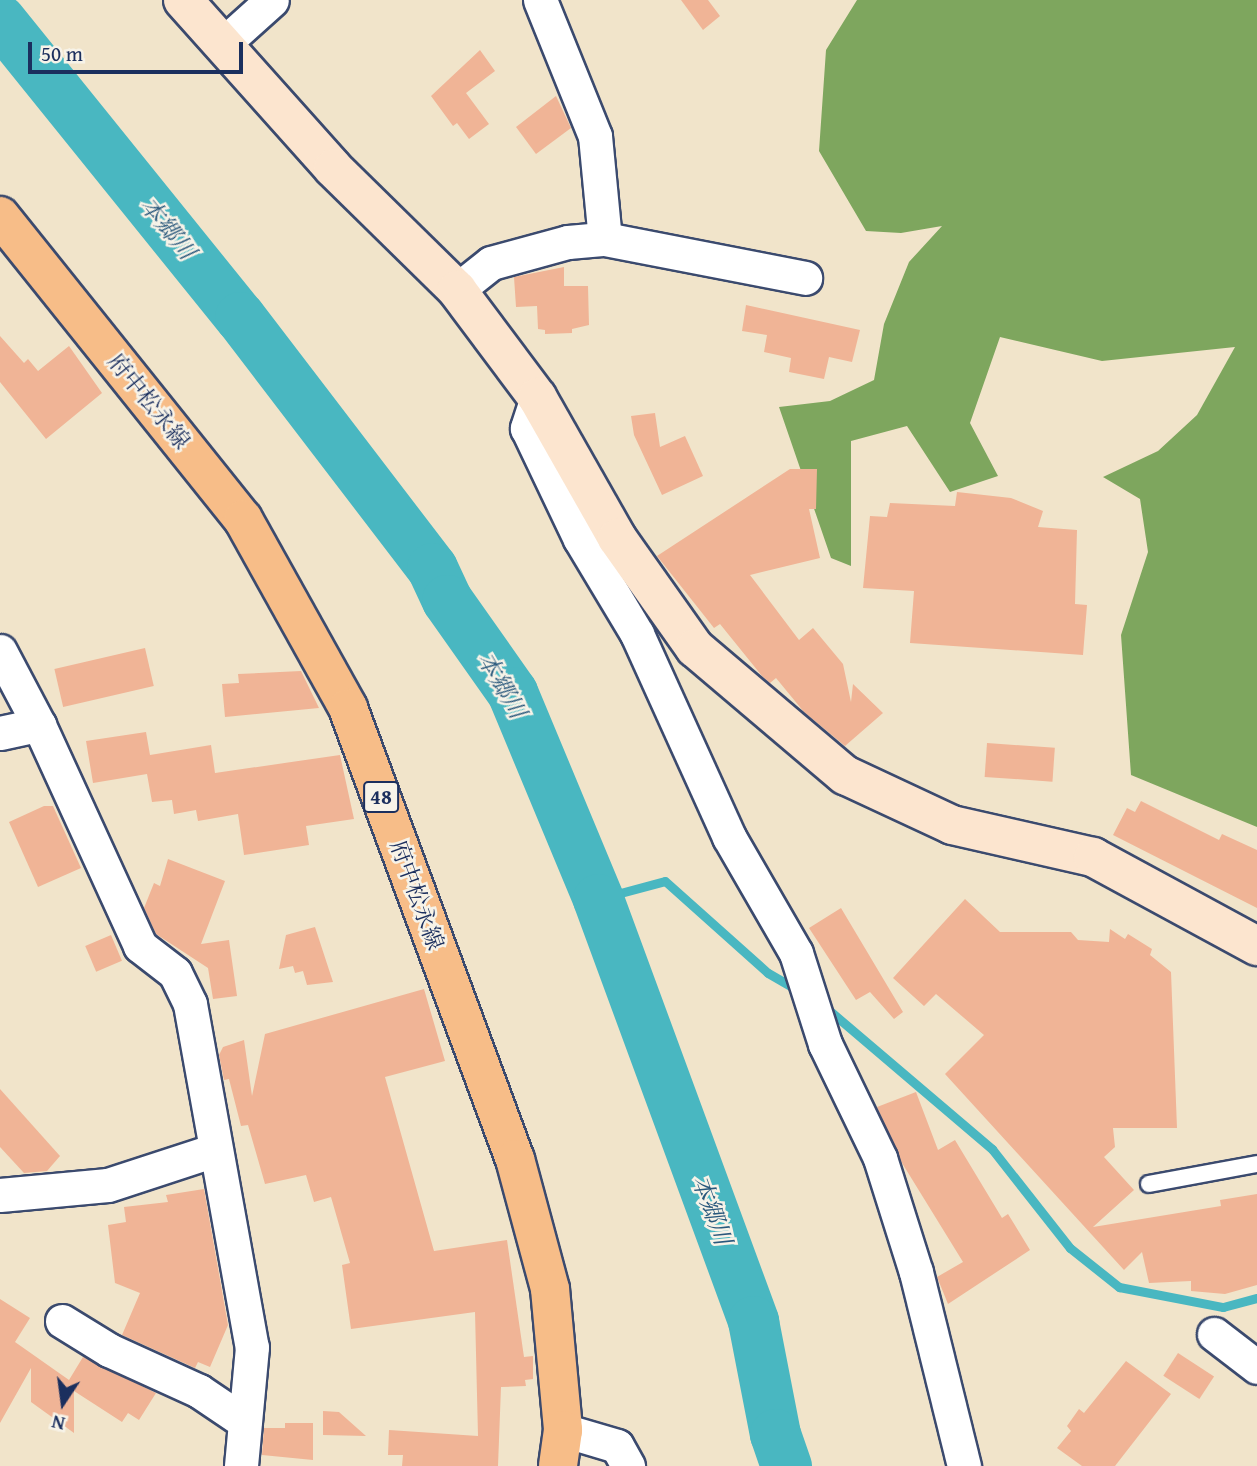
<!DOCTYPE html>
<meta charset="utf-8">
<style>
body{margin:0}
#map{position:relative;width:1257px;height:1466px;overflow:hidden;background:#f1e4ca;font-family:"Gentium Book Plus","Noto Serif JP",serif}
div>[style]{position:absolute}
.forest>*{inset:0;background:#7ea65e}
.stream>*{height:9px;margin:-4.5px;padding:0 4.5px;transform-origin:4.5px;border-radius:4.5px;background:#49b7c1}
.river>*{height:51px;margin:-25.5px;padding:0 25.5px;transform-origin:25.5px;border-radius:25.5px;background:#49b7c1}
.building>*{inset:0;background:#f0b496;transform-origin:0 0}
.roads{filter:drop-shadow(2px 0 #3b4a6e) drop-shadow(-2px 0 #3b4a6e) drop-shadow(0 2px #3b4a6e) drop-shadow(0 -2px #3b4a6e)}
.lane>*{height:16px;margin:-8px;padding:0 8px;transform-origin:8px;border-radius:8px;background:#fff}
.street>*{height:33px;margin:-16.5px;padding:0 16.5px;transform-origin:16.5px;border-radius:16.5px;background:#fff}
.secondary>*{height:38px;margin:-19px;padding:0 19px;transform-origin:19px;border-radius:19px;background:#fce5cf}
.primary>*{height:38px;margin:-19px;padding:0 19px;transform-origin:19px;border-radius:19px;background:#f7bd88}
span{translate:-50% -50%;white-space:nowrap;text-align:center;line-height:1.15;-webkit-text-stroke:5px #f7f3e8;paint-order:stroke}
.shield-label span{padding:2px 5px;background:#f7f3e8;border:2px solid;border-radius:5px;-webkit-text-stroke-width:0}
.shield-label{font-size:21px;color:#1b2f5e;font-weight:700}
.street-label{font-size:23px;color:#1b2f5e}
.water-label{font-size:24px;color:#29587c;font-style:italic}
.north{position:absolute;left:28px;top:1368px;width:70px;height:70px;-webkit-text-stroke:5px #f7f3e8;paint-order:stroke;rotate:193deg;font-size:19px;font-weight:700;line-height:28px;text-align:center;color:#1b2f5e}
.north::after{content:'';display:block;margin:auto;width:24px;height:32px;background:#1b2f5e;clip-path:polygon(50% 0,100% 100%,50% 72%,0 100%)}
.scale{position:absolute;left:28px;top:42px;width:215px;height:32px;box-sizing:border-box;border:4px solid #1b2f5e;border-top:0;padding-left:9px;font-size:21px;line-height:24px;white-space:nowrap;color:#1b2f5e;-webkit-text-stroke:5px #f7f3e8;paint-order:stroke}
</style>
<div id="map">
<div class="forest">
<div style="clip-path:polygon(857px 0,1257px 0,1257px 827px,1131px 775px,1121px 635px,1148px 552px,1140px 499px,1103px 477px,1158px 451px,1197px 415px,1235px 347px,1102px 361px,1000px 337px,970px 423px,998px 476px,950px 492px,907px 426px,851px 441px,851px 566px,831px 558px,779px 407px,830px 401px,874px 380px,884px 324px,909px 262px,942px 226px,901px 233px,866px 231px,819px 151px,826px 50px)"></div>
</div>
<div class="stream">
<div style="left:598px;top:899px;width:69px;rotate:-15deg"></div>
<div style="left:665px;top:881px;width:138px;rotate:41.8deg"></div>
<div style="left:768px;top:973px;width:34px;rotate:30deg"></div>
<div style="left:824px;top:1006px;width:221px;rotate:40.4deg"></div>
<div style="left:992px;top:1149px;width:126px;rotate:51.8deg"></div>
<div style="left:1070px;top:1248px;width:63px;rotate:38.5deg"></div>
<div style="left:1119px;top:1287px;width:106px;rotate:10.9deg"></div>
<div style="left:1223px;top:1307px;width:35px;rotate:-15deg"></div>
</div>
<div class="river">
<div style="left:0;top:20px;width:382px;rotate:51.1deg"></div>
<div style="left:240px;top:317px;width:316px;rotate:52.6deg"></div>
<div style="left:432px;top:568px;width:35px;rotate:65deg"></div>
<div style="left:447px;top:600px;width:113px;rotate:54.8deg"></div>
<div style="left:512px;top:692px;width:224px;rotate:67.4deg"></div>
<div style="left:598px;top:899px;width:450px;rotate:69.8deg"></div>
<div style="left:753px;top:1321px;width:115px;rotate:79deg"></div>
<div style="left:775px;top:1434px;width:34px;rotate:71deg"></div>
</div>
<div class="building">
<div style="clip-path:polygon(681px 0,708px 0,720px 16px,703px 30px)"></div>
<div style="clip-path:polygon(480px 50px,495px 71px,466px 93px,489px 124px,469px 139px,457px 123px,453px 126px,431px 96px)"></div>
<div style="clip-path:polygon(556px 96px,571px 128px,536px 154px,516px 127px)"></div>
<div style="clip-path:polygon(564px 267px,564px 286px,588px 286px,589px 325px,572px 329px,572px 333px,545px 334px,545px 330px,538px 329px,537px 306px,516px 307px,514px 277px)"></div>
<div style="clip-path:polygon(746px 305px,860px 330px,852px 362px,829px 357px,824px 379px,789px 372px,791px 358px,764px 352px,767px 335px,742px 331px)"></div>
<div style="clip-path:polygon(0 336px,24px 363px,28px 359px,38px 371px,69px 346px,102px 393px,46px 439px,0 382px)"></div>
<div style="clip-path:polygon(655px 413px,660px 447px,685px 436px,703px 476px,662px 495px,634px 435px,631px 416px)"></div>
<div style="clip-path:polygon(790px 469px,817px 469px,816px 509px,809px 509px,820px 558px,750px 575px,799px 640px,813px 628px,843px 664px,851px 702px,853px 684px,883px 713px,845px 746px,804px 712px,776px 678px,770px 683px,762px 676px,720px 624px,714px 628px,657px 556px)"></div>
<div style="clip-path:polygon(957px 492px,1011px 498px,1043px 511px,1038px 527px,1077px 530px,1075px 604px,1087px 605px,1083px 655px,910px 643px,914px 591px,863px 588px,870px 516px,887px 517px,890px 503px,955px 506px)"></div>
<div style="left:145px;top:648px;width:39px;height:93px;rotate:77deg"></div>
<div style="clip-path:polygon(301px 671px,319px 708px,225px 717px,222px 684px,239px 683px,238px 674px)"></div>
<div style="clip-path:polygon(146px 732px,150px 755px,211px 745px,215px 773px,340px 755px,354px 819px,306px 826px,309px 845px,244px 855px,238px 814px,198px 821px,196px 810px,174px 814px,172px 800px,152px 802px,147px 774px,93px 783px,86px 741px)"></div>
<div style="left:987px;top:743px;width:68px;height:34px;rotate:4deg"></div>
<div style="clip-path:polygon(1141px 801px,1219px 840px,1222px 834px,1257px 850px,1257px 908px,1113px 835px,1127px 808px,1135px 812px)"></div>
<div style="clip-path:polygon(44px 806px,53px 806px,81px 868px,38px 887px,9px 822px)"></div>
<div style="clip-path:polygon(168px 859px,225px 881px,201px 944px,229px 940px,237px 996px,213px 999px,208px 968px,156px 934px,144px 908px,154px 883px,160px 886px)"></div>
<div style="clip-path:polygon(965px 899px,1000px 932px,1071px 932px,1078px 940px,1109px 942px,1110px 929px,1125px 939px,1128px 934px,1152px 949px,1150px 955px,1171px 972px,1177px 1128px,1113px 1128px,1115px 1147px,1104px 1157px,1134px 1190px,1093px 1227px,1221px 1206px,1220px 1200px,1257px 1194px,1257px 1285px,1225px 1294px,1191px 1291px,1191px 1281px,1149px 1283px,1142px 1252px,1124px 1270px,945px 1074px,984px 1035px,936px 994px,924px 1006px,893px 978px)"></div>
<div style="clip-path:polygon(841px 908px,903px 1012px,894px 1019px,870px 992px,856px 1000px,809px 928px)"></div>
<div style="clip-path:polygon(315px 927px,333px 982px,307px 985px,303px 971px,295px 973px,293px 966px,279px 969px,286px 935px)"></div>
<div style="left:111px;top:935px;width:28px;height:28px;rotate:67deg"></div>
<div style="clip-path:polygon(424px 989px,445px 1061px,385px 1077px,434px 1251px,507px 1240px,524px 1357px,533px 1356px,533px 1379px,525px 1380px,526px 1386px,501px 1387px,498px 1466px,402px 1466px,403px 1455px,388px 1455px,389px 1430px,478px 1436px,475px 1312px,351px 1329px,342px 1265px,350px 1263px,331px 1197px,314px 1202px,306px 1175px,265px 1184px,248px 1125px,241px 1126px,229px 1079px,224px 1080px,219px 1055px,223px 1047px,244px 1040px,252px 1096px,265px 1034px)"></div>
<div style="clip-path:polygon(0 1089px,60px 1156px,47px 1171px,24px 1173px,0 1147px)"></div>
<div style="clip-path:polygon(916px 1092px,938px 1150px,955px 1140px,1002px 1218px,1008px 1214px,1030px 1250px,948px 1304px,937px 1277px,963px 1262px,902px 1163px,877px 1107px)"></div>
<div style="clip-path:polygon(204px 1189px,228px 1325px,210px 1367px,198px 1362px,195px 1368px,122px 1335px,140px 1293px,115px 1283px,108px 1225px,126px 1222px,124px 1207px,168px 1202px,166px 1195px)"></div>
<div style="clip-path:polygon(0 1299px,30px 1318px,15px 1342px,69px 1380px,83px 1357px,156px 1393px,139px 1420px,128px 1413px,122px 1422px,74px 1391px,74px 1433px,31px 1402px,31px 1368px,0 1423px)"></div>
<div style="left:1178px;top:1353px;width:43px;height:27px;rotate:33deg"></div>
<div style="clip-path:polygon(1126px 1361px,1171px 1394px,1115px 1466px,1082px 1466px,1057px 1448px,1071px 1431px,1067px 1426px,1079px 1409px,1084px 1413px)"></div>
<div style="clip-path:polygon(323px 1411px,339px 1412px,366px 1436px,323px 1435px)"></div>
<div style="clip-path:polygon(285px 1423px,313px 1423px,313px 1460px,262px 1455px,264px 1428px,285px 1428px)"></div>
</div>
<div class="roads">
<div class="lane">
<div style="left:1149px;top:1184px;width:110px;rotate:-10.5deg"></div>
</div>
<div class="street">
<div style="left:540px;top:0;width:147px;rotate:68deg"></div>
<div style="left:595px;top:136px;width:103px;rotate:84.5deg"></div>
<div style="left:222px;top:45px;width:67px;rotate:-42deg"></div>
<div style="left:457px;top:290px;width:43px;rotate:-38.5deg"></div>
<div style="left:491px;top:263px;width:80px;rotate:-15.3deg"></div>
<div style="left:568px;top:242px;width:37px;rotate:-5deg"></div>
<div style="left:605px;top:239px;width:204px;rotate:11deg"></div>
<div style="left:537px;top:397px;width:33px;rotate:108deg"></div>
<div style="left:527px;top:428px;width:123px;rotate:64.5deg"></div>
<div style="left:580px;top:539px;width:111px;rotate:59deg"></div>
<div style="left:637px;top:634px;width:223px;rotate:65.6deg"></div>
<div style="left:729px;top:837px;width:134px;rotate:60deg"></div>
<div style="left:796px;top:953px;width:96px;rotate:72.3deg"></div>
<div style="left:825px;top:1044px;width:127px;rotate:64.2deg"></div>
<div style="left:880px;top:1158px;width:120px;rotate:72.5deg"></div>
<div style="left:916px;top:1272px;width:200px;rotate:76.1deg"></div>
<div style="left:0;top:651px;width:84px;rotate:62.2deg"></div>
<div style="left:39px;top:725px;width:243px;rotate:65.4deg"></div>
<div style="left:140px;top:946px;width:44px;rotate:37.6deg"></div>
<div style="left:175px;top:973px;width:34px;rotate:64deg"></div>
<div style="left:190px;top:1004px;width:349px;rotate:79.8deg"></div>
<div style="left:252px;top:1347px;width:120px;rotate:95.3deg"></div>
<div style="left:0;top:733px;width:40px;rotate:-12deg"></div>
<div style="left:0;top:1195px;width:108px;rotate:-5.3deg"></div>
<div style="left:108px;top:1185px;width:113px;rotate:-18.1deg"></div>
<div style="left:62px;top:1321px;width:55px;rotate:31.7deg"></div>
<div style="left:109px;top:1350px;width:99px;rotate:24.5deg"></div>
<div style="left:199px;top:1391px;width:55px;rotate:34deg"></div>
<div style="left:1214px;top:1334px;width:54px;rotate:37.5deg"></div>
<div style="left:563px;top:1430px;width:56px;rotate:16.5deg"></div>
<div style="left:617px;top:1446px;width:23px;rotate:61deg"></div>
</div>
<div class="secondary">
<div style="left:183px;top:0;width:225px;rotate:48.2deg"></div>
<div style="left:333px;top:168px;width:174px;rotate:44.5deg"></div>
<div style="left:457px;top:290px;width:134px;rotate:53.2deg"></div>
<div style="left:537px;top:397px;width:162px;rotate:60.4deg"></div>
<div style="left:617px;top:538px;width:135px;rotate:54.7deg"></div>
<div style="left:695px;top:648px;width:197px;rotate:40.3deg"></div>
<div style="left:845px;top:775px;width:118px;rotate:25deg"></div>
<div style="left:952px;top:825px;width:145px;rotate:12.8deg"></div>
<div style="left:1093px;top:857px;width:187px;rotate:28.5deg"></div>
</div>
<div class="primary">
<div style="left:0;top:216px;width:388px;rotate:51.3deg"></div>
<div style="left:243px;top:519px;width:216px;rotate:60.9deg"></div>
<div style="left:348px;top:708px;width:481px;rotate:69.7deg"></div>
<div style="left:515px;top:1159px;width:135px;rotate:74.9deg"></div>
<div style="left:550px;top:1289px;width:142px;rotate:84.7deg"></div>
<div style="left:563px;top:1430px;width:36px;rotate:98deg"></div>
</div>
</div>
<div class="shield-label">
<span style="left:381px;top:797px">48</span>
</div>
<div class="street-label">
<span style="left:149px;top:401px;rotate:51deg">府中松永線</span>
<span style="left:417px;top:895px;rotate:70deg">府中松永線</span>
</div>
<div class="water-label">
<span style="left:168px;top:228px;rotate:51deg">本郷川</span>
<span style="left:502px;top:685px;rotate:60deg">本郷川</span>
<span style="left:712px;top:1210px;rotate:70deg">本郷川</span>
</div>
<div class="north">N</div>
<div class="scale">50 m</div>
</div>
